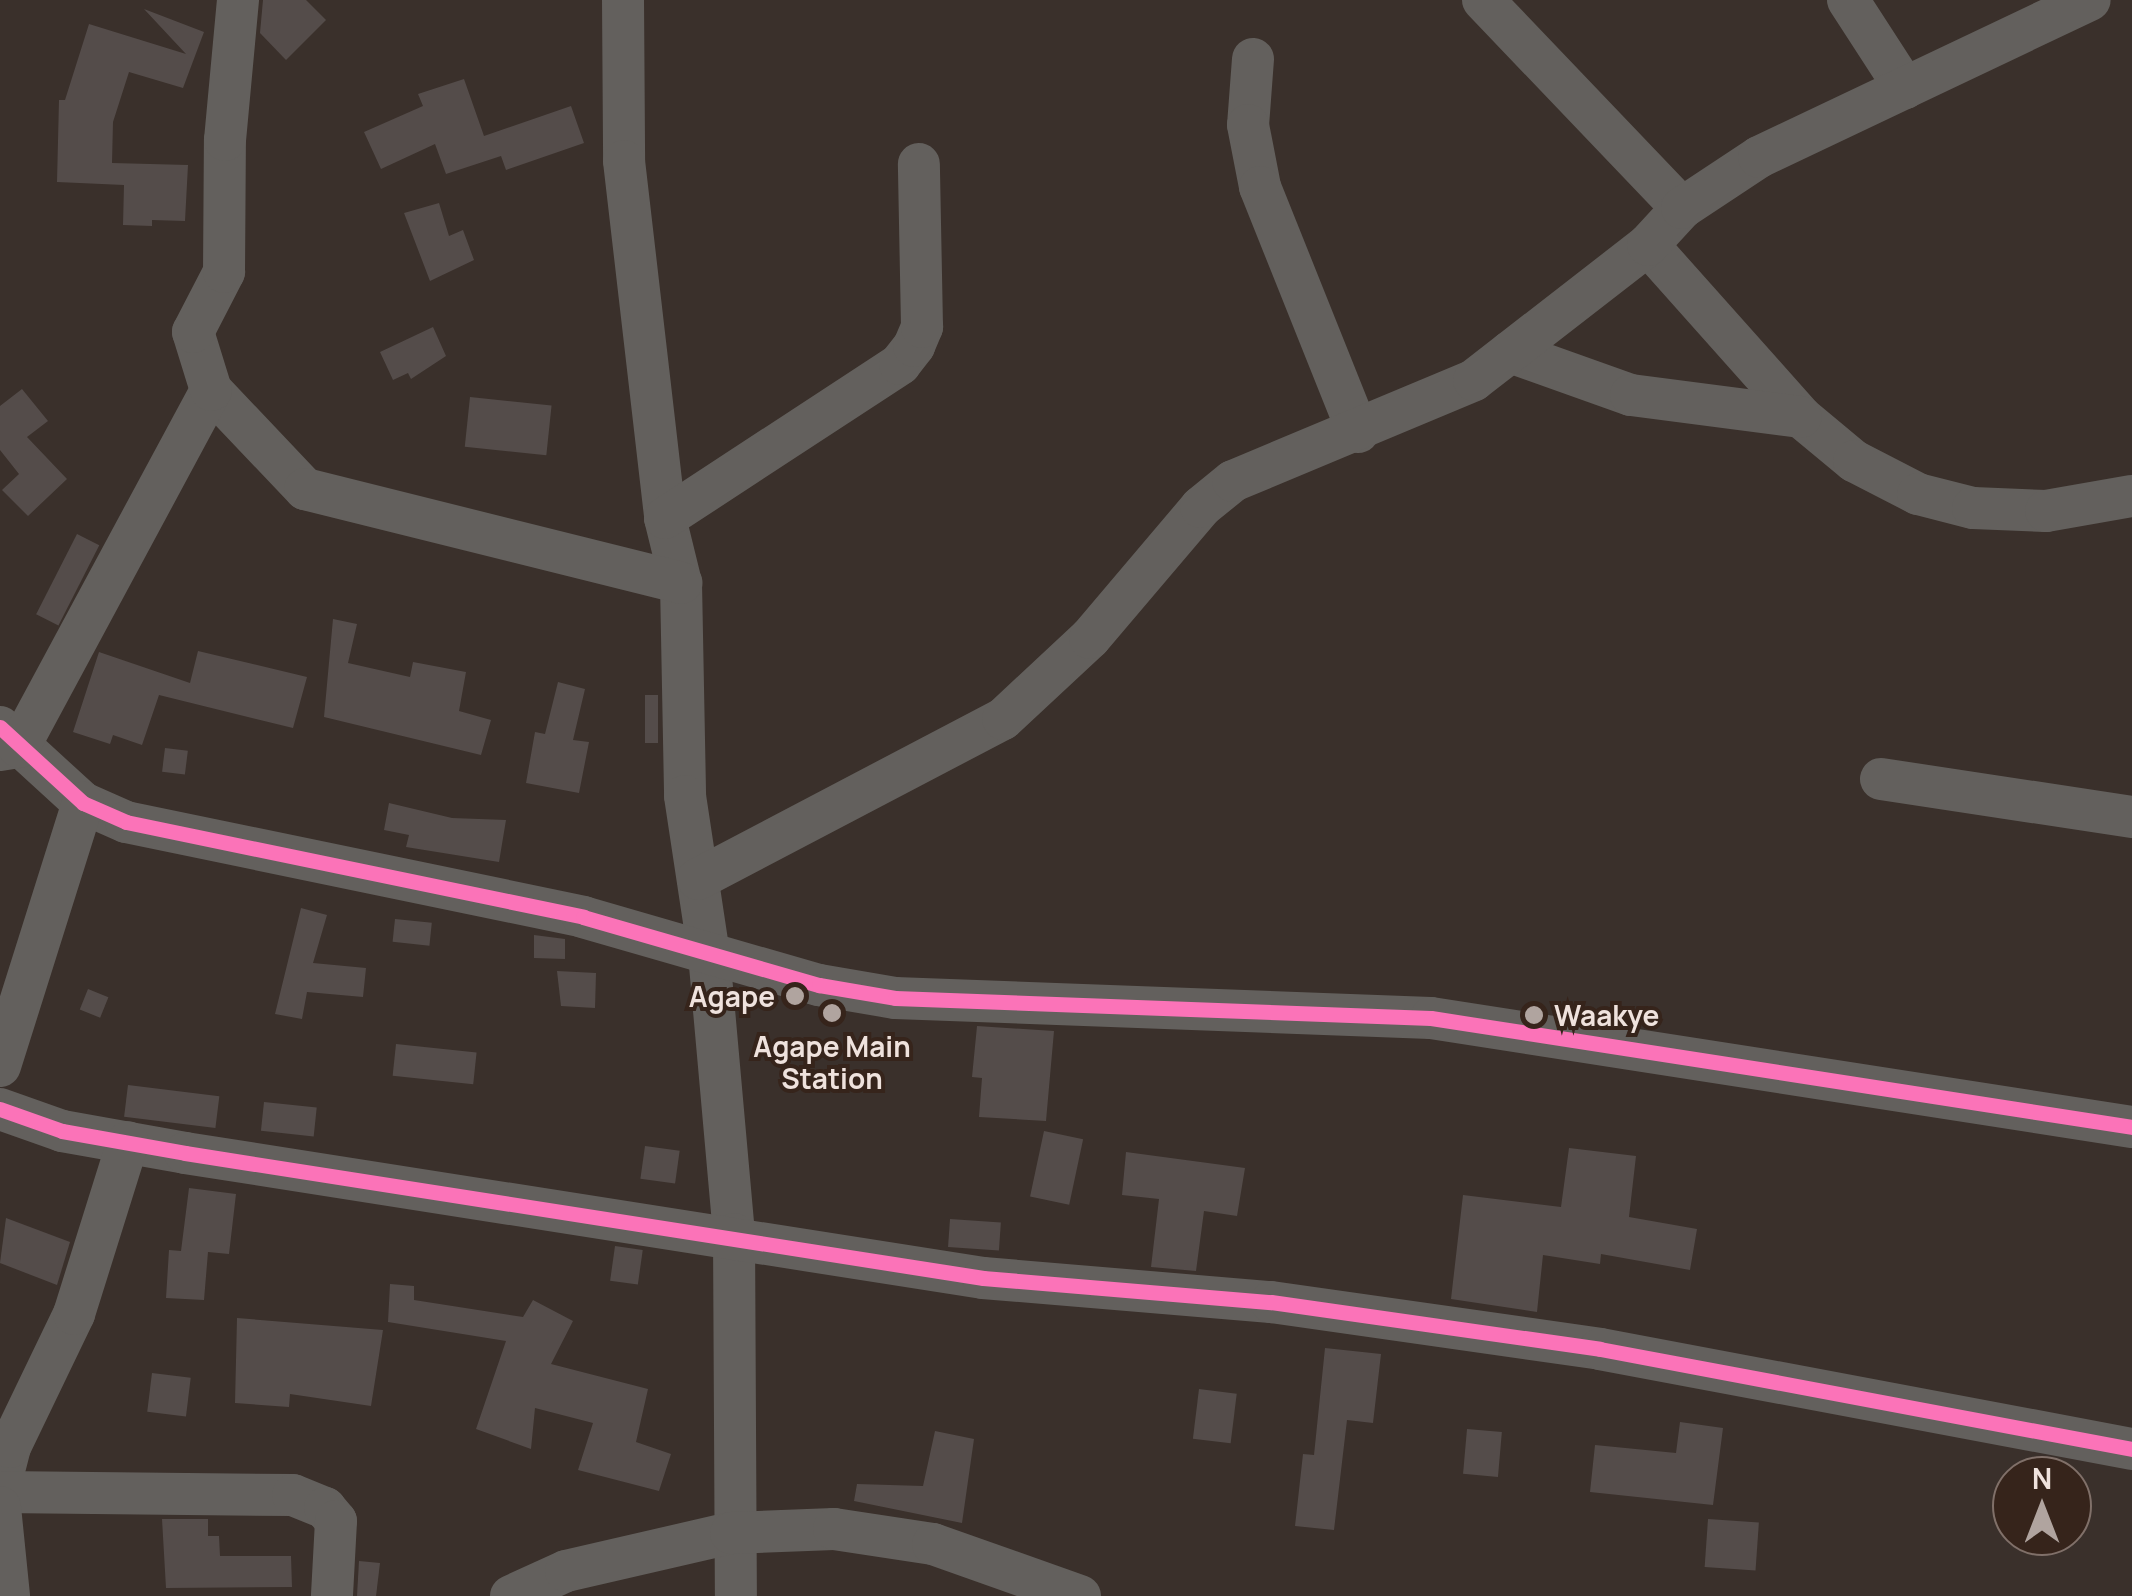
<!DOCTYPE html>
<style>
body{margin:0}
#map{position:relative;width:2132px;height:1596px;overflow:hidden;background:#3a302b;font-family:Manrope,sans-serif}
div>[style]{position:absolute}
.building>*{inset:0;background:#544c4a;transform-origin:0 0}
.minor>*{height:42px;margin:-21px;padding:0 21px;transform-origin:21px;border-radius:21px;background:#63605d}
.cycleway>*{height:15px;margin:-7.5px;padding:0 7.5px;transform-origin:7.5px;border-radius:7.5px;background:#fb73b8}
.dots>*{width:28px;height:28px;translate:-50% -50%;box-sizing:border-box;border:5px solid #36241b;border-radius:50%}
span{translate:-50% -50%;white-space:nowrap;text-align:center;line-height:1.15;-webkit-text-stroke:8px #36241b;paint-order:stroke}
.poi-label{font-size:28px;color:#efe2dd;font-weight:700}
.right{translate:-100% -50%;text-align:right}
.left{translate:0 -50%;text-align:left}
.north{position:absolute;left:1992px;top:1456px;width:100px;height:100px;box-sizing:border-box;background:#36241b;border:2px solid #807069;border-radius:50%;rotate:0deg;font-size:28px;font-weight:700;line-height:40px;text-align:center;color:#efe2dd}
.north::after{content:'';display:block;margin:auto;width:35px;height:45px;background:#b0a49f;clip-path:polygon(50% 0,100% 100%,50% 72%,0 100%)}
</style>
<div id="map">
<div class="building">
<div style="clip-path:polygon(263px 0,306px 0,326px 20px,286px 60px,260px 33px)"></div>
<div style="clip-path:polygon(144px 9px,204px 32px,183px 88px,129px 72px,113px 122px,112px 163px,188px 165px,185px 221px,152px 220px,152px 226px,123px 225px,124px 185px,57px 182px,59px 100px,65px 100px,89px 24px,186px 54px)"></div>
<div style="clip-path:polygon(464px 79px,484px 136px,571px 106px,584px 143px,506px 170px,501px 156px,446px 174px,435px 144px,381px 169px,364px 132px,423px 106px,418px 94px)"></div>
<div style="clip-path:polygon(439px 203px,449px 236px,463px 230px,474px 260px,430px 281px,404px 213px)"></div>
<div style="clip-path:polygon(433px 327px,446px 356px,411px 379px,408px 373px,393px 380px,380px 352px)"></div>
<div style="clip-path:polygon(22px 389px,48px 421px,27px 437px,67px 479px,28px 516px,2px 490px,19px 474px,0 450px,0 406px)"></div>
<div style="left:470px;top:397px;width:82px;height:50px;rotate:6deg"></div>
<div style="left:77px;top:534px;width:25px;height:90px;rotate:27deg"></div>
<div style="clip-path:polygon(333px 619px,357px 624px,348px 663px,410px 677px,413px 662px,466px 672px,459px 711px,491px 720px,481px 755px,324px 717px)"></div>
<div style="clip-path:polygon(198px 651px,307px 677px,293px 728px,159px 695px,142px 745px,113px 735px,110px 744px,73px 732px,99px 652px,190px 683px)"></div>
<div style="clip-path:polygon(558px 682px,585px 689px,573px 740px,589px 742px,579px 793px,526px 783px,535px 732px,545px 734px)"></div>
<div style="left:645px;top:695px;width:13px;height:48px"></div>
<div style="left:165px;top:748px;width:23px;height:24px;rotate:7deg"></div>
<div style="clip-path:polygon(389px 803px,452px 818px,506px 820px,499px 862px,406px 847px,409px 835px,384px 830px)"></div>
<div style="clip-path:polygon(301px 908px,327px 915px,313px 963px,366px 968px,363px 997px,307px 992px,302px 1019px,275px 1014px)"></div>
<div style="left:395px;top:919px;width:37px;height:23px;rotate:6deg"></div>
<div style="clip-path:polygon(534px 935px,565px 939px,565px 959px,534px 958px)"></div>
<div style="clip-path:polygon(557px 971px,596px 973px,595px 1008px,561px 1006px)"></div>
<div style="left:88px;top:989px;width:22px;height:22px;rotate:22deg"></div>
<div style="clip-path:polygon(977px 1026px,1054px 1031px,1046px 1121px,979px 1117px,982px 1078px,972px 1077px)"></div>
<div style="left:396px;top:1044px;width:81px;height:32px;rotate:6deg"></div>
<div style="left:128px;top:1085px;width:92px;height:32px;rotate:7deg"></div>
<div style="left:264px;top:1102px;width:53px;height:29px;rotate:6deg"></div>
<div style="left:1044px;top:1131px;width:40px;height:67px;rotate:12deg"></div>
<div style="left:645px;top:1146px;width:35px;height:33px;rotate:8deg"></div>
<div style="clip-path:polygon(1569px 1148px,1636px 1156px,1629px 1217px,1697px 1229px,1690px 1270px,1601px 1254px,1600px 1264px,1543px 1255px,1537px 1312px,1451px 1299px,1463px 1195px,1561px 1207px)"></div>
<div style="clip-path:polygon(1126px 1152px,1245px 1168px,1237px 1216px,1204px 1211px,1196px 1271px,1151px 1267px,1159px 1199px,1122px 1195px)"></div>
<div style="clip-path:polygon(189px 1188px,236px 1194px,229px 1254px,208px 1252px,204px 1300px,166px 1298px,169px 1250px,181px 1251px)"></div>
<div style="clip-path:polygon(6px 1218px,70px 1242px,57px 1285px,0 1263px)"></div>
<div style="left:950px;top:1219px;width:51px;height:28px;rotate:4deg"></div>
<div style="left:615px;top:1246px;width:28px;height:35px;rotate:8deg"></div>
<div style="clip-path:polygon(390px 1284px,414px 1286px,414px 1300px,523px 1317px,533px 1300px,573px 1321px,551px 1364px,648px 1389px,636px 1442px,671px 1454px,659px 1491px,578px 1470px,593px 1423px,535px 1408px,531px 1449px,476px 1429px,506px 1341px,388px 1322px)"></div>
<div style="clip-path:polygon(237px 1318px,383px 1330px,371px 1406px,290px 1394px,289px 1407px,235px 1403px)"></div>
<div style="clip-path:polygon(1325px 1348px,1381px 1354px,1373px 1423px,1347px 1420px,1334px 1530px,1295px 1526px,1303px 1454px,1314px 1455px)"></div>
<div style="left:152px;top:1373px;width:39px;height:39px;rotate:7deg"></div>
<div style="left:1199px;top:1389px;width:38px;height:50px;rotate:7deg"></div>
<div style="clip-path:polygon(1680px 1422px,1723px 1428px,1713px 1505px,1590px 1492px,1595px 1445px,1676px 1453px)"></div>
<div style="left:1467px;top:1429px;width:35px;height:45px;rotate:5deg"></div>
<div style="clip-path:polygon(935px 1431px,974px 1439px,962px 1523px,854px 1501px,857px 1484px,923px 1486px)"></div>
<div style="clip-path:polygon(162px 1519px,208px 1519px,208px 1536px,219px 1536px,220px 1556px,291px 1556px,292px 1587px,166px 1588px)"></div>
<div style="left:1708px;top:1519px;width:51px;height:48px;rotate:4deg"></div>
<div style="clip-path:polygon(359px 1561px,380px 1563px,376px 1596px,357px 1596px)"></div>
</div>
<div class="minor">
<div style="left:623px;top:0;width:161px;rotate:89.6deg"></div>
<div style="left:624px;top:161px;width:359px;rotate:83.4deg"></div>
<div style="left:665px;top:518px;width:67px;rotate:76.2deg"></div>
<div style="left:681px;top:583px;width:213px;rotate:88.9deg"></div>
<div style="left:685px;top:796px;width:160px;rotate:81.4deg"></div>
<div style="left:709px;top:954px;width:281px;rotate:84.9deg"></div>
<div style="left:734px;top:1234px;width:362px;rotate:89.7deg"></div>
<div style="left:1483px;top:0;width:288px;rotate:46.3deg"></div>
<div style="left:1848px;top:0;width:105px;rotate:57.1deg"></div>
<div style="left:1253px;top:59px;width:66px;rotate:94.3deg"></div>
<div style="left:1248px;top:125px;width:63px;rotate:79deg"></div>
<div style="left:1260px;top:187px;width:264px;rotate:68.2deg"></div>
<div style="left:1648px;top:245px;width:230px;rotate:48.3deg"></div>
<div style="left:1801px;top:417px;width:69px;rotate:39.7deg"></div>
<div style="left:1854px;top:461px;width:72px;rotate:27.3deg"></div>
<div style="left:1918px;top:494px;width:57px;rotate:14.3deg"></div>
<div style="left:1973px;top:508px;width:73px;rotate:2.4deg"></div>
<div style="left:2046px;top:511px;width:87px;rotate:-9.9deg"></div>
<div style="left:1510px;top:352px;width:128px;rotate:19.6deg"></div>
<div style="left:1631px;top:395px;width:171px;rotate:7.4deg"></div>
<div style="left:211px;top:390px;width:137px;rotate:46.5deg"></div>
<div style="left:305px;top:489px;width:388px;rotate:14deg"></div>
<div style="left:665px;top:518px;width:281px;rotate:-33.2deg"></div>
<div style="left:900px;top:364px;width:23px;rotate:-52deg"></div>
<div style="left:914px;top:346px;width:21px;rotate:-67deg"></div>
<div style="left:922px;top:327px;width:163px;rotate:-91.1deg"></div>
<div style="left:0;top:727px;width:113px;rotate:42.5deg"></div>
<div style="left:83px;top:803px;width:47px;rotate:23.8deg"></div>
<div style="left:126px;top:822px;width:467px;rotate:11.7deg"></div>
<div style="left:583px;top:917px;width:246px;rotate:16.1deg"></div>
<div style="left:819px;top:985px;width:77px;rotate:9.7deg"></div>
<div style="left:895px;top:998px;width:536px;rotate:2.14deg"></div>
<div style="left:1431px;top:1018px;width:709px;rotate:8.84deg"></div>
<div style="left:0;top:750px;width:19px;rotate:-9deg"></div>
<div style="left:19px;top:747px;width:405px;rotate:-61.7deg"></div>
<div style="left:211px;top:390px;width:61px;rotate:-107.2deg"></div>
<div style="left:193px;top:332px;width:68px;rotate:-62.7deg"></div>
<div style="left:224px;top:272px;width:132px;rotate:-89.6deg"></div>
<div style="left:225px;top:140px;width:141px;rotate:-84.7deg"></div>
<div style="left:1881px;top:779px;width:254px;rotate:8.6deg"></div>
<div style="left:698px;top:879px;width:344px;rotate:-27.7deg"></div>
<div style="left:1003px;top:719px;width:119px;rotate:-43deg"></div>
<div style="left:1090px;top:638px;width:172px;rotate:-49.7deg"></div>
<div style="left:1201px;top:507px;width:41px;rotate:-39.1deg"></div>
<div style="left:1233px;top:481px;width:261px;rotate:-22.7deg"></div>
<div style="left:1474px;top:380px;width:220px;rotate:-37.8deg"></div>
<div style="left:1648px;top:245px;width:50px;rotate:-47.4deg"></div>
<div style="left:1682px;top:208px;width:92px;rotate:-33.5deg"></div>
<div style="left:1759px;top:157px;width:366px;rotate:-25.4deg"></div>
<div style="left:0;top:1066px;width:276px;rotate:-72.5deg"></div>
<div style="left:0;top:1109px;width:66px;rotate:19.5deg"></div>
<div style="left:62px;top:1131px;width:125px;rotate:10.1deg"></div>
<div style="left:185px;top:1153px;width:808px;rotate:8.9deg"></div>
<div style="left:983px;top:1278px;width:289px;rotate:4.8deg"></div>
<div style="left:1271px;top:1302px;width:332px;rotate:8.1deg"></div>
<div style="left:1600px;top:1349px;width:541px;rotate:10.65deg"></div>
<div style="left:0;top:1486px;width:40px;rotate:-75.6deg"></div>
<div style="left:10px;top:1447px;width:148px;rotate:-64.3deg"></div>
<div style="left:74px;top:1314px;width:180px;rotate:-72.6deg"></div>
<div style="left:0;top:1492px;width:293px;rotate:0.6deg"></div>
<div style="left:293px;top:1495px;width:35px;rotate:22deg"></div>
<div style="left:325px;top:1508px;width:17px;rotate:50deg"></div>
<div style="left:336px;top:1521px;width:75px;rotate:93.1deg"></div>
<div style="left:0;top:1507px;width:89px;rotate:84.2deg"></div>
<div style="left:511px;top:1596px;width:60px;rotate:-24.4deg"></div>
<div style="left:566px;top:1571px;width:169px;rotate:-13deg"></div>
<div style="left:731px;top:1533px;width:103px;rotate:-2.2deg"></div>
<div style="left:834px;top:1529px;width:100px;rotate:8.6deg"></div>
<div style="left:933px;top:1544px;width:156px;rotate:19.5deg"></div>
</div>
<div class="cycleway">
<div style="left:0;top:727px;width:113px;rotate:42.5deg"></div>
<div style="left:83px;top:803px;width:47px;rotate:23.8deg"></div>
<div style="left:126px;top:822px;width:467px;rotate:11.7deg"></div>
<div style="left:583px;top:917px;width:246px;rotate:16.1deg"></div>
<div style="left:819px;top:985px;width:77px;rotate:9.7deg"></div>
<div style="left:895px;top:998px;width:536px;rotate:2.14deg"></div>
<div style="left:1431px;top:1018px;width:709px;rotate:8.84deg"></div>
<div style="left:0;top:1109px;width:66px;rotate:19.5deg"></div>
<div style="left:62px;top:1131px;width:125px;rotate:10.1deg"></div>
<div style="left:185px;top:1153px;width:808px;rotate:8.9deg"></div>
<div style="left:983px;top:1278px;width:289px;rotate:4.8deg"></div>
<div style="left:1271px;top:1302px;width:332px;rotate:8.1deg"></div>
<div style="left:1600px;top:1349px;width:541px;rotate:10.65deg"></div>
</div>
<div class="dots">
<div style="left:795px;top:996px;background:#b0a49f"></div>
<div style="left:832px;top:1013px;background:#b0a49f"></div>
<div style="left:1534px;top:1015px;background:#b0a49f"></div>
</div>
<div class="poi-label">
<span class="right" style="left:775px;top:996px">Agape</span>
<span class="left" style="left:1554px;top:1015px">Waakye</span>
<span style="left:832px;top:1062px">Agape Main<br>Station</span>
</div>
<div class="north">N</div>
</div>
